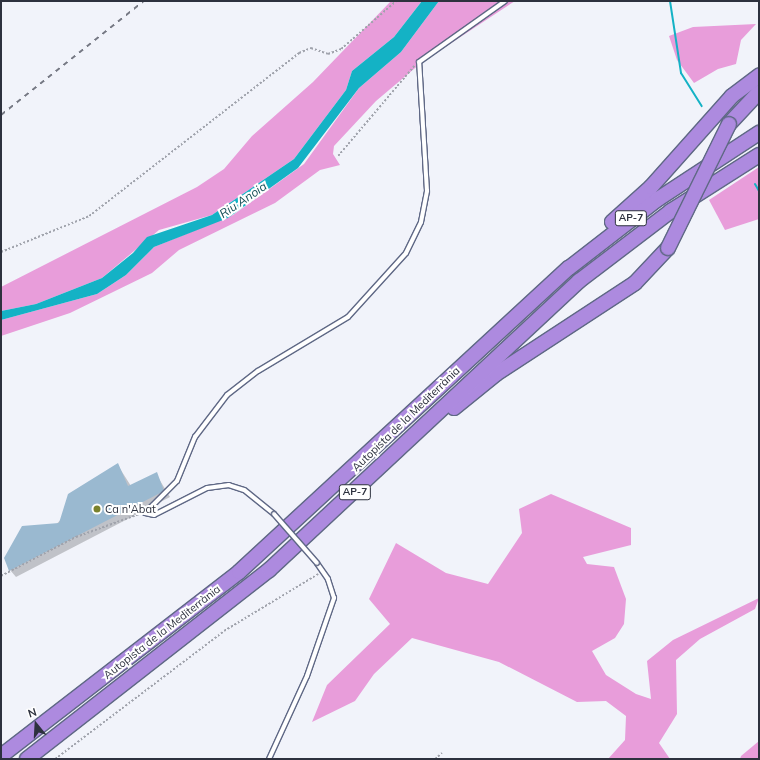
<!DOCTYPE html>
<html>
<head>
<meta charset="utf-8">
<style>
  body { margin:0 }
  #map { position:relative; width:760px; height:760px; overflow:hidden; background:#f1f3fa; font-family:Mulish,sans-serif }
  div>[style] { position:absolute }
  .forest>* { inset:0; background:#e89dda }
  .water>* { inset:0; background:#14b2c5 }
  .shadow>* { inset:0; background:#0003 }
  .stream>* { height:2px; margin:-1px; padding:0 1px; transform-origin:1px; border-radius:1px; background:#14b2c5 }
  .building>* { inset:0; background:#9ab9d0 }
  .path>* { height:1.5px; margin-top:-0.75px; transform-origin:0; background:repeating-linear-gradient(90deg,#a0a3ac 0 2px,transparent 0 4px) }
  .roads { filter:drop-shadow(1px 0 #5f6885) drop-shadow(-1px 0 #5f6885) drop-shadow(0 1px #5f6885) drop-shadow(0 -1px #5f6885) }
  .lane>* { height:4px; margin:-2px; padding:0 2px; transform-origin:2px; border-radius:2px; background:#fff }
  .highway>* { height:14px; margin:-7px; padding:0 7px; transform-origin:7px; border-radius:7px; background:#ad8adf }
  .rail>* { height:2px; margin-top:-1px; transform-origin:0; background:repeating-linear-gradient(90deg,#757883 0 5px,transparent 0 10px) }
  .bridges { filter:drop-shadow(1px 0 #5f6885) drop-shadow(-1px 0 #5f6885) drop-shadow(0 1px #5f6885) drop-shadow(0 -1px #5f6885) }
  .lane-bridge>* { height:4px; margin:-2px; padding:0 2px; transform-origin:2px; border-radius:2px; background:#fff }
  .highway-bridge>* { height:14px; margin:-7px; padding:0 7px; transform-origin:7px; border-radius:7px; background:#ad8adf }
  .dots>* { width:11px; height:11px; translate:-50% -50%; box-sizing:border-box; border:2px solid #fff; border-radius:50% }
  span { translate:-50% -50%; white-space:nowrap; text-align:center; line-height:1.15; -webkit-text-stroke:4px #fff; paint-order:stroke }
  .shield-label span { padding:1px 3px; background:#fff; border:1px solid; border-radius:3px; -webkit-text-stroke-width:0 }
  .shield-label { font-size:10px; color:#2d313e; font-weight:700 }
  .street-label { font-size:11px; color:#2d313e }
  .poi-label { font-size:11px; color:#2d313e }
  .left { translate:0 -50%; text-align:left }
  .water-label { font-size:12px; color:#124d55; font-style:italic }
  .frame { position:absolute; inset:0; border:2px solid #2d313e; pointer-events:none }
  .north { position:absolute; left:16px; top:704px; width:40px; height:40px; -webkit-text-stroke:3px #fff; paint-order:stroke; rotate:342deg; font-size:11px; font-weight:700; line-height:16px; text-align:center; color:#2d313e }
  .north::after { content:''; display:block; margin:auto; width:14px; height:18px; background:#2d313e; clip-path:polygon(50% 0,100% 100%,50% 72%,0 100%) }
</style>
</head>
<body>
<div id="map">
  <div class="forest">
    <i style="clip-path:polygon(391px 1px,422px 1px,394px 37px,352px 71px,346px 90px,294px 159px,212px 215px,159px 230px,102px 278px,36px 304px,1px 311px,1px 287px,197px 187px,224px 169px,252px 136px,313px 82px)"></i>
    <i style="clip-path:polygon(439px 1px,515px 1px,421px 63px,376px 101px,334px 146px,333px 154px,340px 165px,320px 170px,275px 203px,179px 250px,152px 273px,70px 313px,1px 336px,1px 320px,97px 294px,126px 275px,154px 247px,233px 215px,304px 164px,359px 88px,401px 52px)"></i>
    <i style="clip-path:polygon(756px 24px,741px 40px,736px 64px,718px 69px,694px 83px,677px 60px,669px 36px,693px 27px)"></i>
    <i style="clip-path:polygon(759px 167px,759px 219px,725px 230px,709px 200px)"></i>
    <i style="clip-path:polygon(551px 494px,631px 528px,631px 545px,583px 557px,587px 564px,614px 567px,626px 599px,624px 624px,615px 638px,592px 651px,606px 675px,636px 694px,651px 699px,647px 661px,673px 640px,759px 598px,755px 609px,700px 639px,676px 660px,677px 714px,659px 743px,670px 759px,608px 759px,625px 740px,626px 716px,606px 701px,577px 702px,499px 662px,412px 638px,374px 674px,355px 701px,312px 722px,327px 685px,390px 624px,369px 599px,396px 543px,446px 573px,488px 584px,522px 533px,519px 509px)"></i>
    <i style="clip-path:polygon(759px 741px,759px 759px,740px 759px,741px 756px)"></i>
  </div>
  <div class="water">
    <i style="clip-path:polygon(422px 1px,439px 1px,401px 52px,359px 88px,298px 168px,228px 218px,154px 247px,126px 275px,97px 294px,1px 320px,1px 311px,36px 304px,102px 278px,133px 253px,147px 237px,212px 215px,294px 159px,346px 90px,352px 71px,394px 37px)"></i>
  </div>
  <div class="shadow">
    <i style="clip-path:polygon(117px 464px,131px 486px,156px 474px,170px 497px,16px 577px,10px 570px)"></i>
  </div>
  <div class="stream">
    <i style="left:670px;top:1px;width:73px;rotate:81.3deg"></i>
    <i style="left:681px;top:73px;width:39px;rotate:58deg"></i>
    <i style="left:755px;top:184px;width:8px;rotate:60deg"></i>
  </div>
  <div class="building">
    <i style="clip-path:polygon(118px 463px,128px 486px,157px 472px,164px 491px,9px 571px,4px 558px,22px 526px,59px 523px,68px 494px)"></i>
  </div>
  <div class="path">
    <i style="left:338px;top:156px;width:118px;rotate:-49.8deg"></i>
    <i style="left:1px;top:252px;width:95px;rotate:-22.2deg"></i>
    <i style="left:89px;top:216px;width:266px;rotate:-37.8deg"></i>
    <i style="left:299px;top:53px;width:13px;rotate:-23deg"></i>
    <i style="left:311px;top:48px;width:18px;rotate:19deg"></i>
    <i style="left:328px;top:54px;width:14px;rotate:-21deg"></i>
    <i style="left:341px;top:49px;width:73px;rotate:-41.1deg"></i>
    <i style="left:1px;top:576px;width:85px;rotate:-27.5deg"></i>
    <i style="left:76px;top:537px;width:67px;rotate:-20.1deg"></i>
    <i style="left:55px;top:759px;width:212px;rotate:-37.1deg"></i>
    <i style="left:224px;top:631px;width:110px;rotate:-31.2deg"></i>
    <i style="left:435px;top:759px;width:9px;rotate:-41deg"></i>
  </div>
  <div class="roads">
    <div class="lane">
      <i style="left:274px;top:514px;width:38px;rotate:-141deg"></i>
      <i style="left:244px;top:490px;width:16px;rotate:-162deg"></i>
      <i style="left:229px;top:485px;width:22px;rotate:172deg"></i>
      <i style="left:207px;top:488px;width:59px;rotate:153deg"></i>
      <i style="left:154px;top:515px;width:9px;rotate:-167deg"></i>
      <i style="left:145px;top:513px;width:45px;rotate:-45deg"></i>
      <i style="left:177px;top:481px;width:48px;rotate:-67.8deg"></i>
      <i style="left:195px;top:437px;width:53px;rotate:-52.7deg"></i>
      <i style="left:227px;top:395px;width:39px;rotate:-38deg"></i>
      <i style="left:258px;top:371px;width:105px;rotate:-31deg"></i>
      <i style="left:348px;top:317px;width:86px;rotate:-47.8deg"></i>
      <i style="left:406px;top:253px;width:34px;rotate:-64deg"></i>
      <i style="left:421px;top:222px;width:32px;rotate:-79deg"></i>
      <i style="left:427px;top:191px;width:129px;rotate:-93.5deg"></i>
      <i style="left:419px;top:62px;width:105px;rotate:-35.3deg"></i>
      <i style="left:269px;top:759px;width:91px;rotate:-65.4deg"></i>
      <i style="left:307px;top:676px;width:83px;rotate:-70.9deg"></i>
      <i style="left:334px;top:598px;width:20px;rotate:-108deg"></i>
      <i style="left:328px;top:579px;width:19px;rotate:-125deg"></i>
    </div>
    <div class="highway">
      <i style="left:729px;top:124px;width:44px;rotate:-46.8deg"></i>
      <i style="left:612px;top:222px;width:52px;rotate:-41.9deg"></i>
      <i style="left:651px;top:187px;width:122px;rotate:-48.3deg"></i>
      <i style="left:732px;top:96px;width:34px;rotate:-37deg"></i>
      <i style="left:454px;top:408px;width:54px;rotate:-39deg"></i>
      <i style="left:496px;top:374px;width:166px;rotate:-33.2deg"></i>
      <i style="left:635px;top:283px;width:48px;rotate:-46.7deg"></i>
      <i style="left:1px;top:756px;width:301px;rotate:-37.7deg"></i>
      <i style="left:239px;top:572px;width:449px;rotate:-42.7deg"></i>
      <i style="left:569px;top:268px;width:113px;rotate:-37.8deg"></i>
      <i style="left:658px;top:199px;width:121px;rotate:-33.2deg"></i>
      <i style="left:27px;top:759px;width:307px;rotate:-38deg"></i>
      <i style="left:269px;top:570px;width:424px;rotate:-43deg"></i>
      <i style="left:579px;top:281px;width:116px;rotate:-37.3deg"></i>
      <i style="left:671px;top:211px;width:104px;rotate:-32.5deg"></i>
    </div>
  </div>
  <div class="rail">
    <i style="left:1px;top:115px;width:183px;rotate:-38.6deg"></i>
  </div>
  <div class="bridges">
    <div class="lane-bridge">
      <i style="left:274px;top:514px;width:65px;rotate:48.7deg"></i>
    </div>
    <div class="highway-bridge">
      <i style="left:668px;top:248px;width:138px;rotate:-63.8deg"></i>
    </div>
  </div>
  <div class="dots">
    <i style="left:97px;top:509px;background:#7a822d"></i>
  </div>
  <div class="shield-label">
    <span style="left:631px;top:218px">AP-7</span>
    <span style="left:355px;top:492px">AP-7</span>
  </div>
  <div class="street-label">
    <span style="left:406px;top:419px;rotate:-44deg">Autopista de la Mediterrània</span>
    <span style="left:162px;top:632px;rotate:-38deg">Autopista de la Mediterrània</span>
  </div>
  <div class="poi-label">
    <span class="left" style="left:105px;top:509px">Ca n'Abat</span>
  </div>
  <div class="water-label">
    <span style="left:243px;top:200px;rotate:-34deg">Riu Anoia</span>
  </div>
  <div class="frame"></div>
  <div class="north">N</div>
</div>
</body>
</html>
